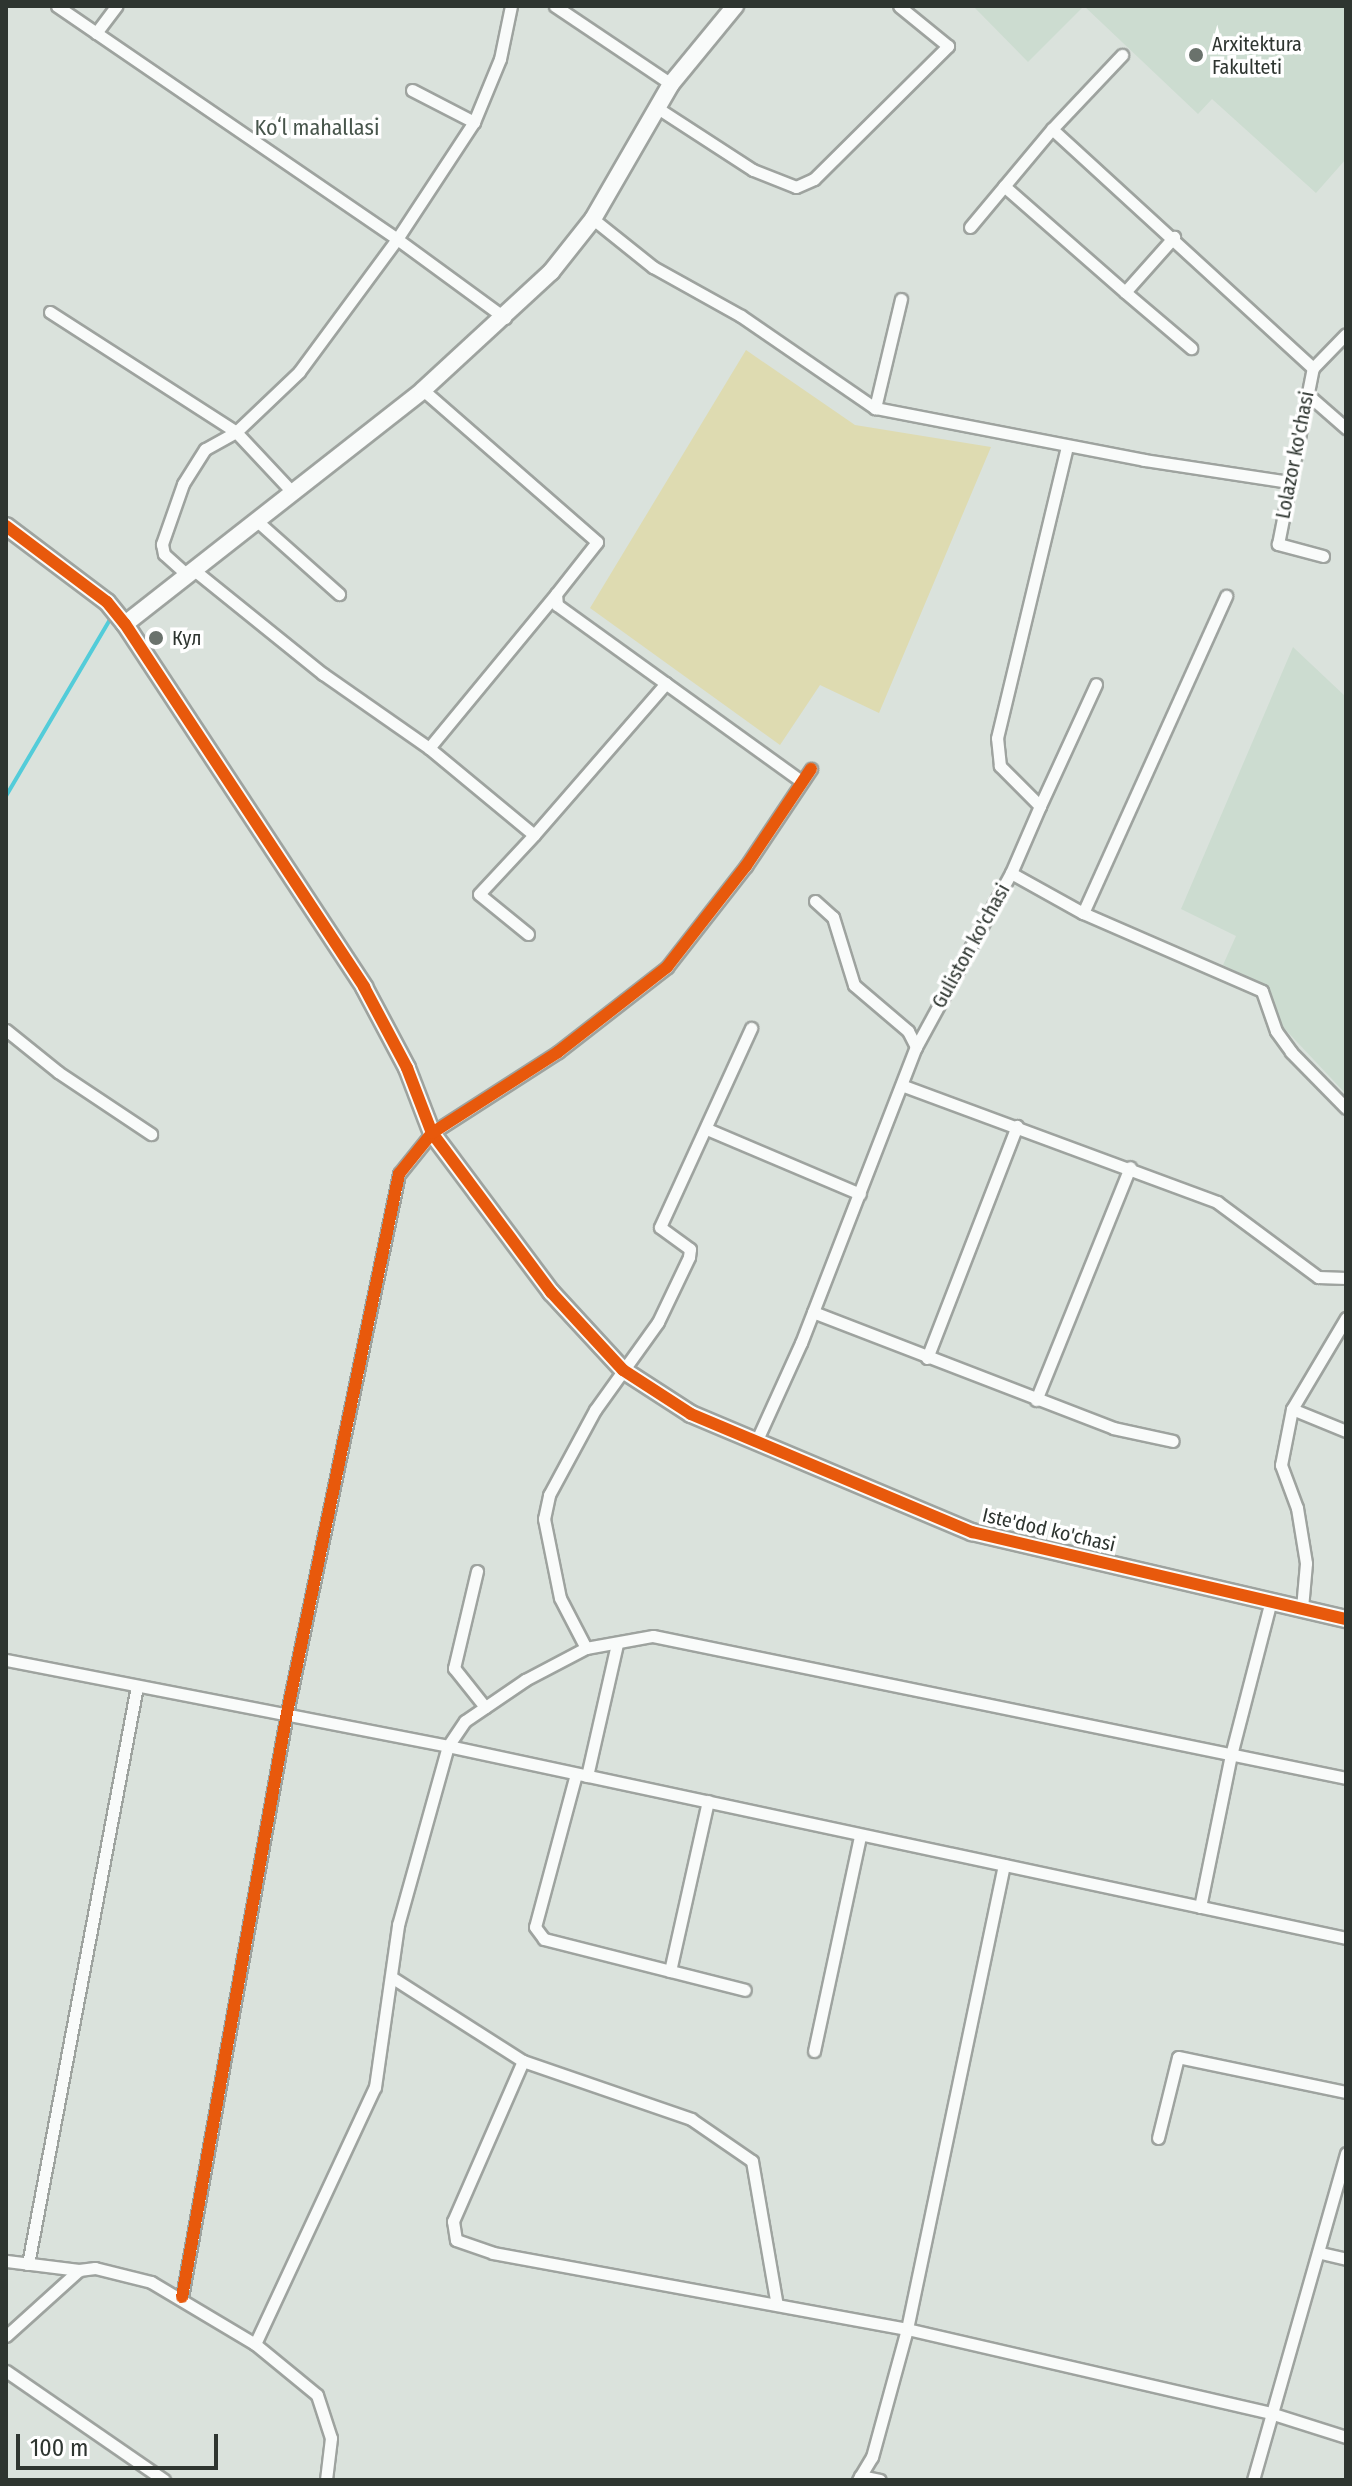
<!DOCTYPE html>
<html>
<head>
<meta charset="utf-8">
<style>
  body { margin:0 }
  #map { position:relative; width:1352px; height:2486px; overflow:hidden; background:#dae2dc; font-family:"Fira Sans Condensed",sans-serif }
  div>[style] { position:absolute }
  .built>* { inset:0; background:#ccdcd0 }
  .green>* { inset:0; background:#dedbb1 }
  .stream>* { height:4px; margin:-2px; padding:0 2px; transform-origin:2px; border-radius:2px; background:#53ccd9 }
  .roads { filter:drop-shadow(2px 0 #9ea39f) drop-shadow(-2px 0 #9ea39f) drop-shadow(0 2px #9ea39f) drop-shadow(0 -2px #9ea39f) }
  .street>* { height:11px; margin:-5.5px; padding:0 5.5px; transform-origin:5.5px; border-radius:5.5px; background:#f9fbfa }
  .secondary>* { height:16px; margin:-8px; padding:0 8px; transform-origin:8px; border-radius:8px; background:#f9fbfa }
  .cycleway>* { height:12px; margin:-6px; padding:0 6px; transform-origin:6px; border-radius:6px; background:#e8590c }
  .dots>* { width:22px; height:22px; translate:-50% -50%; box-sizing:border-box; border:4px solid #fff; border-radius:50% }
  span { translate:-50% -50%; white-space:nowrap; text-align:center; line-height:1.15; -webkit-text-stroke:7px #fff; paint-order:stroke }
  .poi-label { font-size:20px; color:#2e3530 }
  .left { translate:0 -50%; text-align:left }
  .street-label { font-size:20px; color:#2e3530 }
  .neighbourhood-label { font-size:22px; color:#47554b }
  .frame { position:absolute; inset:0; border:8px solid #2e3530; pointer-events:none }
  .scale { position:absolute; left:16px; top:2434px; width:202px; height:36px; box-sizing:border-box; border:4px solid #2e3530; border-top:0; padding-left:10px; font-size:24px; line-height:28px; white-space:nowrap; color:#2e3530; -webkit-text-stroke:6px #fff; paint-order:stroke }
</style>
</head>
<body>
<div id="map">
  <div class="built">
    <i style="clip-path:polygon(973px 6px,1346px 6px,1346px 159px,1316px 193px,1212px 99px,1198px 114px,1084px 6px,1028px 62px)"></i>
    <i style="clip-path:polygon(1293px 647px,1346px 697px,1346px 1094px,1282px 1026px,1269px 987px,1223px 965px,1236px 936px,1181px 909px)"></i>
  </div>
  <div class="green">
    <i style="clip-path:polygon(746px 350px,855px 425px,991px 447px,879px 713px,820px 685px,780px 745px,590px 608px)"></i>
  </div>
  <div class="stream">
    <i style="left:6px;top:796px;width:209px;rotate:-59.5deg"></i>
  </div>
  <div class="roads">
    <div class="street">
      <i style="left:57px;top:6px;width:412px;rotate:34.4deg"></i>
      <i style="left:397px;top:239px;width:165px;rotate:126.4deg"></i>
      <i style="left:299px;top:372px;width:87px;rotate:136.4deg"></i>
      <i style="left:236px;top:432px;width:83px;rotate:46.9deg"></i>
      <i style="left:555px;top:6px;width:140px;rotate:33.9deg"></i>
      <i style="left:96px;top:33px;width:34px;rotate:-53deg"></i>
      <i style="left:412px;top:90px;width:70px;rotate:27.3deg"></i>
      <i style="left:659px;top:109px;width:112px;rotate:33deg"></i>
      <i style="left:753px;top:170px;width:46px;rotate:21.6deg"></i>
      <i style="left:796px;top:187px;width:20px;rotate:-24deg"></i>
      <i style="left:814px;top:179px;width:189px;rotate:-44.8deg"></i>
      <i style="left:948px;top:46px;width:63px;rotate:-140.8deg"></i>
      <i style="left:1052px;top:129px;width:102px;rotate:-46.6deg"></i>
      <i style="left:1004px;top:186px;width:161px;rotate:41.2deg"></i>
      <i style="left:1125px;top:292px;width:74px;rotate:-48.3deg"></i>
      <i style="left:593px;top:219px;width:77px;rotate:38.7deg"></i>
      <i style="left:653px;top:267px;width:101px;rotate:29.1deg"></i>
      <i style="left:741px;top:316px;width:163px;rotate:34.5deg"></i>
      <i style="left:875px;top:408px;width:274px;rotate:10.9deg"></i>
      <i style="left:1144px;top:460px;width:148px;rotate:8.6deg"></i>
      <i style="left:970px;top:227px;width:128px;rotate:-50.1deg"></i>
      <i style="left:1052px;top:129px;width:354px;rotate:42.5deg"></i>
      <i style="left:1125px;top:292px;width:87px;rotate:40.3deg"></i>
      <i style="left:50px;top:312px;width:221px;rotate:32.8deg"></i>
      <i style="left:236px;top:432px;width:35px;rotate:151deg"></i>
      <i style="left:205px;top:449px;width:41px;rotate:122.2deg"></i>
      <i style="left:183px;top:484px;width:64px;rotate:109.3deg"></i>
      <i style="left:162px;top:544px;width:10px;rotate:79deg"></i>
      <i style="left:164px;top:554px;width:31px;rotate:42deg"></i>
      <i style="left:505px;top:318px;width:134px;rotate:-143.8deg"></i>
      <i style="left:397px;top:239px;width:140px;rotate:-56.7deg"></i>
      <i style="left:474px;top:122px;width:68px;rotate:-67.6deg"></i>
      <i style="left:500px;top:59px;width:54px;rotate:-78.3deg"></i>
      <i style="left:423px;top:390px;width:231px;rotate:41.1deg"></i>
      <i style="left:597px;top:542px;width:66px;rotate:128.3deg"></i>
      <i style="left:556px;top:594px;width:11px;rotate:85deg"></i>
      <i style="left:557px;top:605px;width:301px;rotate:35.8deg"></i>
      <i style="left:1307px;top:394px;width:52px;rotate:41.1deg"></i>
      <i style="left:875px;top:408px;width:112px;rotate:-76.6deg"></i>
      <i style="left:257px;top:521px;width:110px;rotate:41.7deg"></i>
      <i style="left:1323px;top:556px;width:47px;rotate:-165.1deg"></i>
      <i style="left:1278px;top:544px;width:179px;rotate:-78.8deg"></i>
      <i style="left:1313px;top:368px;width:47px;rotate:-45.9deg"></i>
      <i style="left:194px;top:570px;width:166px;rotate:38.9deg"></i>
      <i style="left:323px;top:674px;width:129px;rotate:34.9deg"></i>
      <i style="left:429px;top:748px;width:136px;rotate:39.6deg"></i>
      <i style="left:534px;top:835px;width:201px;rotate:-49deg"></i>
      <i style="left:429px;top:748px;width:200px;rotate:-50.5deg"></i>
      <i style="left:1040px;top:806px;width:134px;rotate:-65.3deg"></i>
      <i style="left:1011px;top:873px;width:82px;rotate:29.1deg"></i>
      <i style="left:1083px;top:913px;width:195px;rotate:23.5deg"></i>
      <i style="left:1262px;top:991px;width:42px;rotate:70.7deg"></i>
      <i style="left:1276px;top:1031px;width:26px;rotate:54deg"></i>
      <i style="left:1291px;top:1052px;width:78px;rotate:45.5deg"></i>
      <i style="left:815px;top:901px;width:24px;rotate:42deg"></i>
      <i style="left:833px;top:917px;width:71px;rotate:72.8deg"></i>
      <i style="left:854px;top:985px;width:71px;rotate:40.4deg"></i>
      <i style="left:908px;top:1031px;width:18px;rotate:63deg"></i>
      <i style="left:1083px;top:913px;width:348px;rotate:-65.7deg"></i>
      <i style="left:528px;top:934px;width:63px;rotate:-140.8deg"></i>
      <i style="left:479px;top:894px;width:81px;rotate:-47deg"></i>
      <i style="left:6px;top:1030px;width:67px;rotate:38.9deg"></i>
      <i style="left:58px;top:1072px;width:112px;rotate:33.7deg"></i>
      <i style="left:904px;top:1086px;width:334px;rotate:20.3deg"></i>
      <i style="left:1217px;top:1202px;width:126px;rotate:36.6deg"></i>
      <i style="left:1318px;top:1277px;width:28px;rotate:2deg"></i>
      <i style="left:707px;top:1129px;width:166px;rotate:23deg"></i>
      <i style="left:813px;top:1312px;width:322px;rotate:21.1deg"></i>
      <i style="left:1113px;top:1428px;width:61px;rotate:12.2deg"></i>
      <i style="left:927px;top:1358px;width:249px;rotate:-68.8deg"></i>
      <i style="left:1036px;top:1400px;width:251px;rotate:-68deg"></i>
      <i style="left:1292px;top:1409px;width:58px;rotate:22.2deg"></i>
      <i style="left:756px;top:1442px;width:109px;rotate:-65.6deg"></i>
      <i style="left:801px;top:1343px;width:318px;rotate:-68.8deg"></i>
      <i style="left:916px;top:1047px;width:198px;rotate:-61.4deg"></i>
      <i style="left:1011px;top:873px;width:73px;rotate:-66.6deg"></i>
      <i style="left:1040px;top:806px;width:57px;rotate:-135deg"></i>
      <i style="left:1000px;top:766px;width:28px;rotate:-96deg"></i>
      <i style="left:997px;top:738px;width:300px;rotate:-76.5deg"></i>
      <i style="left:477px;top:1571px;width:100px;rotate:103.3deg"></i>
      <i style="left:454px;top:1668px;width:50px;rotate:51.5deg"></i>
      <i style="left:1302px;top:1608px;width:45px;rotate:-84.9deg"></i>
      <i style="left:1306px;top:1563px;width:56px;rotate:-99.3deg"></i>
      <i style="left:1297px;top:1508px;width:46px;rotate:-110.4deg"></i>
      <i style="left:1281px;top:1465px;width:57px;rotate:-78.9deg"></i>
      <i style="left:1292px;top:1409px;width:106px;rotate:-59.3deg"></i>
      <i style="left:586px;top:1648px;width:56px;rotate:-117.5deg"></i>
      <i style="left:560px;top:1598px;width:81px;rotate:-101.4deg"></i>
      <i style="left:544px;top:1519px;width:25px;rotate:-78deg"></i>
      <i style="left:549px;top:1495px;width:97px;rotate:-61.6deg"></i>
      <i style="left:595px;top:1410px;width:108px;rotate:-54.4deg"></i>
      <i style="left:658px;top:1322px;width:72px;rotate:-64.5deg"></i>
      <i style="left:689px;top:1257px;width:8px;rotate:-83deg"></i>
      <i style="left:690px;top:1249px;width:37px;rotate:-144deg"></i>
      <i style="left:660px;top:1227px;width:219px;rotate:-65.4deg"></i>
      <i style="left:6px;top:1660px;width:450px;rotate:11deg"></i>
      <i style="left:448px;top:1746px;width:918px;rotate:12.07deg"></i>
      <i style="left:576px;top:1774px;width:158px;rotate:105deg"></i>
      <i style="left:535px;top:1927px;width:15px;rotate:53deg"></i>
      <i style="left:544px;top:1939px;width:207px;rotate:14.2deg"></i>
      <i style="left:587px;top:1776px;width:135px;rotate:-77.2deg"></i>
      <i style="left:1200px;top:1907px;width:155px;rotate:-78.5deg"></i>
      <i style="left:1231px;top:1755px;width:160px;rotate:-75.5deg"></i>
      <i style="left:670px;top:1971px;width:174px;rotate:-77.4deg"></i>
      <i style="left:393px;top:1978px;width:154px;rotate:32.6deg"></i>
      <i style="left:523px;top:2061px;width:178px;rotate:19deg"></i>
      <i style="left:691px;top:2119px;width:74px;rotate:34.5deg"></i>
      <i style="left:752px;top:2161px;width:146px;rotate:80.2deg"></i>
      <i style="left:814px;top:2051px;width:220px;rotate:-77.9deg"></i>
      <i style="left:523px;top:2061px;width:175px;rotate:113.6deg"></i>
      <i style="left:453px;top:2221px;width:19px;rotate:81deg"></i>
      <i style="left:456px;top:2240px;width:39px;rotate:19deg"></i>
      <i style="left:493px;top:2253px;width:421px;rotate:10.4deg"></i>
      <i style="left:907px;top:2329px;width:373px;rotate:13deg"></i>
      <i style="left:1270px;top:2413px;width:80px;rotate:17.5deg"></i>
      <i style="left:1158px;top:2138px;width:83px;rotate:-76.1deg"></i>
      <i style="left:1178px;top:2057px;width:172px;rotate:11.8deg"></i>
      <i style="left:1321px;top:2253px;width:26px;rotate:13deg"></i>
      <i style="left:6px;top:2261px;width:74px;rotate:7deg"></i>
      <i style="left:28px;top:2264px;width:588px;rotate:-79.32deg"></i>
      <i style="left:182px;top:2297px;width:593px;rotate:-79.81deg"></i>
      <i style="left:287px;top:1713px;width:551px;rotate:-78.26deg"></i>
      <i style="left:399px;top:1174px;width:53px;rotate:-51.2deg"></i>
      <i style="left:432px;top:1133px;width:150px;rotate:-32.7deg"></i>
      <i style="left:558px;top:1052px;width:138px;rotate:-37.9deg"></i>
      <i style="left:667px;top:967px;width:128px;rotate:-52deg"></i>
      <i style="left:746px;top:866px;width:117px;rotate:-56.2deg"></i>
      <i style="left:6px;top:2336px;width:98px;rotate:-42.1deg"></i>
      <i style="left:79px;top:2270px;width:16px;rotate:-7deg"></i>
      <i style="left:95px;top:2268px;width:58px;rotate:14deg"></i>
      <i style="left:151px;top:2282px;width:121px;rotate:30.8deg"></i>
      <i style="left:255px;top:2344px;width:80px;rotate:39.4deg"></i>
      <i style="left:317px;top:2395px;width:45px;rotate:72deg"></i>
      <i style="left:331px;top:2438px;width:42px;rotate:96.8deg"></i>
      <i style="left:255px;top:2344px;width:284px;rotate:-65deg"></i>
      <i style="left:375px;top:2087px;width:164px;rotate:-81.9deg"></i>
      <i style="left:398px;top:1925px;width:186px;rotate:-74.4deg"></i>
      <i style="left:448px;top:1746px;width:30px;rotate:-56deg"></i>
      <i style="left:465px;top:1721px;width:73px;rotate:-34.3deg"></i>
      <i style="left:525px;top:1680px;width:69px;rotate:-27.7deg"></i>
      <i style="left:586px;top:1648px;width:68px;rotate:-10.2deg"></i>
      <i style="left:653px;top:1636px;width:707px;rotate:11.58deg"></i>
      <i style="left:6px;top:2371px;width:192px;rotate:34.6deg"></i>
      <i style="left:860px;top:2476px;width:20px;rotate:11deg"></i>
      <i style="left:858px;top:2480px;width:27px;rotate:-59deg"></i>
      <i style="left:872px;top:2457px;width:133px;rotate:-74.7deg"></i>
      <i style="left:907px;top:2329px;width:474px;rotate:-78.2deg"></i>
      <i style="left:1253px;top:2480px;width:340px;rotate:-74.1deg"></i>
    </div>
    <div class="secondary">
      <i style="left:6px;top:526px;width:126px;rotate:37deg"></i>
      <i style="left:107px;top:602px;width:28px;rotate:51deg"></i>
      <i style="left:125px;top:624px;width:435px;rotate:56.6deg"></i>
      <i style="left:364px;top:987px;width:92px;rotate:62deg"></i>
      <i style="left:407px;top:1068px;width:70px;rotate:69deg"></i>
      <i style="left:432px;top:1133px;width:199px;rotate:53.2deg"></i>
      <i style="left:551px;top:1292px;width:106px;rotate:47.3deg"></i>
      <i style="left:623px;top:1370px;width:81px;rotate:32.9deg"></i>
      <i style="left:691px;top:1414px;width:305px;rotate:22.8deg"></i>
      <i style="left:972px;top:1532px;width:384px;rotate:13.1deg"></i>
      <i style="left:125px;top:624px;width:379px;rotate:-38.1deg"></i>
      <i style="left:423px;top:390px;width:174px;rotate:-42.7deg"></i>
      <i style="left:551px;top:272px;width:68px;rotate:-51.6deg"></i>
      <i style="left:593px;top:219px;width:156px;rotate:-60deg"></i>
      <i style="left:671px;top:84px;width:101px;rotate:-50.6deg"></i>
    </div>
  </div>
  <div class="cycleway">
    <i style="left:6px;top:526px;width:126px;rotate:37deg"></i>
    <i style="left:107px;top:602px;width:28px;rotate:51deg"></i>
    <i style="left:125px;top:624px;width:435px;rotate:56.6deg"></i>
    <i style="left:364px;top:987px;width:92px;rotate:62deg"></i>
    <i style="left:407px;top:1068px;width:70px;rotate:69deg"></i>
    <i style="left:432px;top:1133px;width:199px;rotate:53.2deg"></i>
    <i style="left:551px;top:1292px;width:106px;rotate:47.3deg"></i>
    <i style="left:623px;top:1370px;width:81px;rotate:32.9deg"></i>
    <i style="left:691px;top:1414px;width:305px;rotate:22.8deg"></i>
    <i style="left:972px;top:1532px;width:384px;rotate:13.1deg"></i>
    <i style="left:182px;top:2297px;width:593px;rotate:-79.81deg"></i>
    <i style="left:287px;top:1713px;width:551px;rotate:-78.26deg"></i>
    <i style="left:399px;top:1174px;width:53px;rotate:-51.2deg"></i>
    <i style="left:432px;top:1133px;width:150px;rotate:-32.7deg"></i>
    <i style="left:558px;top:1052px;width:138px;rotate:-37.9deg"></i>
    <i style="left:667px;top:967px;width:128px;rotate:-52deg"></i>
    <i style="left:746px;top:866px;width:117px;rotate:-56.2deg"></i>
  </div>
  <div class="dots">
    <i style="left:1196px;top:55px;background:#6a726c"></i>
    <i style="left:156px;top:638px;background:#6a726c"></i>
  </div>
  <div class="poi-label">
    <span class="left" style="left:1212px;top:56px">Arxitektura<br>Fakulteti</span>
    <span class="left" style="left:172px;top:638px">Кул</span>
  </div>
  <div class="street-label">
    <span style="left:1295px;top:455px;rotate:-79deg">Lolazor ko'chasi</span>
    <span style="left:971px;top:946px;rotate:-61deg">Guliston ko'chasi</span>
    <span style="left:1049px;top:1530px;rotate:13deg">Iste'dod ko'chasi</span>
  </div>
  <div class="neighbourhood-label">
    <span style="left:317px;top:128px">Koʻl mahallasi</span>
  </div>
  <div class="frame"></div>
  <div class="scale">100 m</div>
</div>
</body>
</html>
